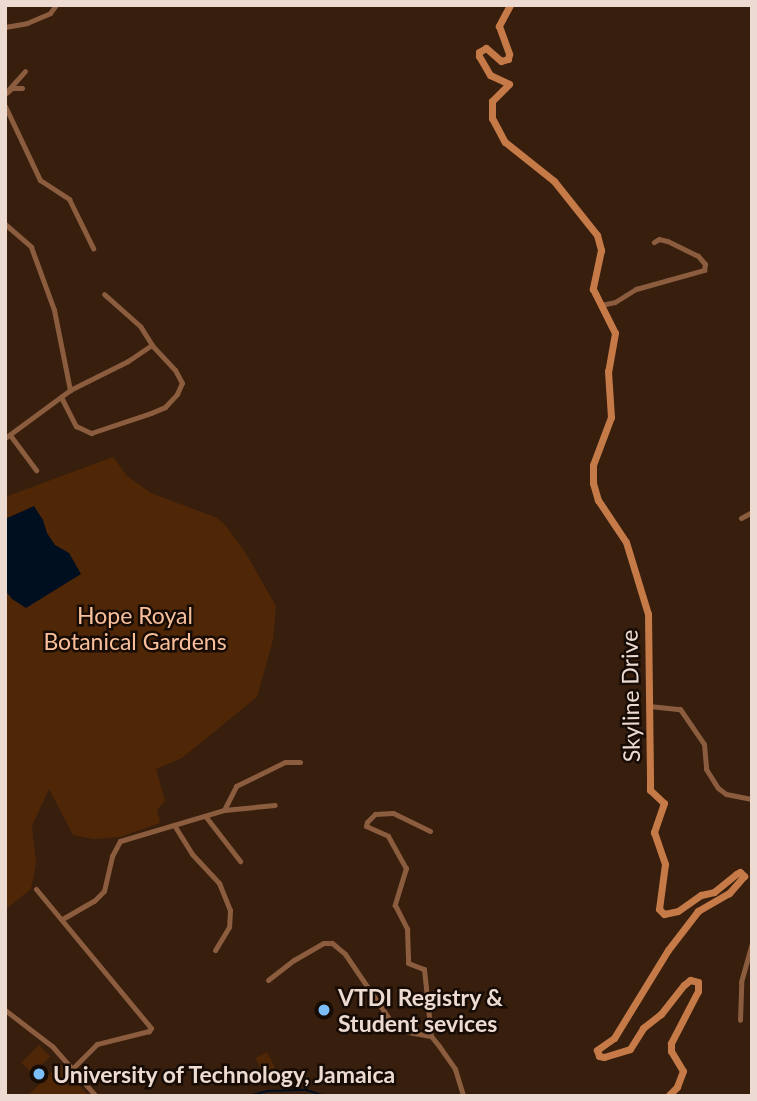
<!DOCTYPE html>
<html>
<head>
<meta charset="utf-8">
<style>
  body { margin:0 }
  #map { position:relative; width:757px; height:1101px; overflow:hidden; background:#371e0d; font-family:Lato,sans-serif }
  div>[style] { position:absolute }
  .green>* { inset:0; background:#4f2707; transform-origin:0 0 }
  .water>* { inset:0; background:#000f1f }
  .stream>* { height:2px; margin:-1px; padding:0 1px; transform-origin:1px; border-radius:1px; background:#000f1f }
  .street>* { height:5px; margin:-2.5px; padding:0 2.5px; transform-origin:2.5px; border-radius:2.5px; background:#8b5c3e }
  .secondary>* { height:7px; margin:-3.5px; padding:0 3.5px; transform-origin:3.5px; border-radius:3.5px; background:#c57a47 }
  .dots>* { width:19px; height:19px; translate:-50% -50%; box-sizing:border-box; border:4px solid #170c05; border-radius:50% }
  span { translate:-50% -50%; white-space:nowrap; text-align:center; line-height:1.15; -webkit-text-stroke:5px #170c05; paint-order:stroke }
  .park-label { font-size:23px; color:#f9bf9a }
  .street-label { font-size:23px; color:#eddbd1 }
  .poi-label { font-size:23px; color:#eddbd1; font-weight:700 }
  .left { translate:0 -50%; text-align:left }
  .frame { position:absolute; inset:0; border:7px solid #eddbd1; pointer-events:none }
</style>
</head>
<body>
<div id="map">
  <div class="green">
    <i style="clip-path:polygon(113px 457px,127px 476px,151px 493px,217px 518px,225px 525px,245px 552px,276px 606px,273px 640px,257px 697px,182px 758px,156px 769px,165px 801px,157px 810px,160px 823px,120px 837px,94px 839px,73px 835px,49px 789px,32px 826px,36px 863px,31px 889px,5px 910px,5px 497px)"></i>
    <i style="left:39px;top:1045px;width:16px;height:25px;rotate:45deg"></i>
    <i style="left:267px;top:1052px;width:25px;height:13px;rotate:63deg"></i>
    <i style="clip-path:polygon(60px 1064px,89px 1096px,27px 1096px)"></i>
  </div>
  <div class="water">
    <i style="clip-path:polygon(34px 506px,43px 520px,47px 533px,55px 545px,69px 553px,81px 574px,26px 608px,12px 599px,5px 590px,5px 519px)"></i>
  </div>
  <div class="stream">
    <i style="left:249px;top:1096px;width:20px;rotate:-15deg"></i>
    <i style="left:268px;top:1091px;width:38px;rotate:-2deg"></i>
    <i style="left:306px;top:1090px;width:21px;rotate:17deg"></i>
  </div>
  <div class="street">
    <i style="left:5px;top:27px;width:22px;rotate:-10deg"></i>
    <i style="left:27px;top:23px;width:25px;rotate:-23deg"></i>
    <i style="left:50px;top:13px;width:10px;rotate:-53deg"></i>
    <i style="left:9px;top:89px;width:24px;rotate:-48deg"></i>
    <i style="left:5px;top:94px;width:9px;rotate:-41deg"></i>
    <i style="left:12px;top:88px;width:10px"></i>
    <i style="left:5px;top:106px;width:82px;rotate:64.7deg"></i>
    <i style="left:40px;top:180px;width:35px;rotate:33deg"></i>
    <i style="left:69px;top:199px;width:55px;rotate:63.9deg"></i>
    <i style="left:5px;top:224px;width:35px;rotate:41deg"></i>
    <i style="left:31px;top:247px;width:67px;rotate:69.9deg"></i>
    <i style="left:54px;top:310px;width:82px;rotate:78.7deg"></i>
    <i style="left:601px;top:305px;width:14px;rotate:-12deg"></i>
    <i style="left:615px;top:302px;width:25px;rotate:-32deg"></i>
    <i style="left:636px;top:289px;width:71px;rotate:-15.6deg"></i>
    <i style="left:704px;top:270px;width:6px;rotate:-81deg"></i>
    <i style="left:705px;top:264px;width:11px;rotate:-131deg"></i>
    <i style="left:698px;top:256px;width:34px;rotate:-154deg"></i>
    <i style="left:667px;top:241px;width:8px;rotate:-166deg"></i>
    <i style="left:659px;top:239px;width:6px;rotate:149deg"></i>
    <i style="left:61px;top:397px;width:33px;rotate:63deg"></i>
    <i style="left:76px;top:426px;width:17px;rotate:25deg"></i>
    <i style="left:91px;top:433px;width:63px;rotate:-18.4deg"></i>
    <i style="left:151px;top:413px;width:15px;rotate:-23deg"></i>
    <i style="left:165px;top:407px;width:18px;rotate:-47deg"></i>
    <i style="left:177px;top:394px;width:12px;rotate:-66deg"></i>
    <i style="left:182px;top:383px;width:15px;rotate:-118deg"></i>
    <i style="left:175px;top:370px;width:34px;rotate:-133deg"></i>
    <i style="left:152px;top:345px;width:22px;rotate:-122deg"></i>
    <i style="left:140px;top:326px;width:48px;rotate:-138.4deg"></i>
    <i style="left:10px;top:435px;width:44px;rotate:53.4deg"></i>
    <i style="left:5px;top:438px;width:81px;rotate:-36.4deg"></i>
    <i style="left:70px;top:390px;width:65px;rotate:-26.6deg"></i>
    <i style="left:128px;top:361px;width:29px;rotate:-34deg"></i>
    <i style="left:741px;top:518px;width:13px;rotate:-29deg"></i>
    <i style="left:649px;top:706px;width:31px;rotate:6deg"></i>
    <i style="left:680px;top:709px;width:42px;rotate:55.6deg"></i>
    <i style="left:704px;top:744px;width:25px;rotate:85deg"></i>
    <i style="left:706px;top:769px;width:22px;rotate:58deg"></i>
    <i style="left:718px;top:788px;width:10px;rotate:37deg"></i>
    <i style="left:726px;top:794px;width:26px;rotate:11deg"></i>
    <i style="left:224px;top:810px;width:27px;rotate:-63deg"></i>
    <i style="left:236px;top:786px;width:55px;rotate:-26.1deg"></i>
    <i style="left:285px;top:762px;width:15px"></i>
    <i style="left:206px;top:817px;width:56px;rotate:52.3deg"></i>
    <i style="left:174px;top:825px;width:34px;rotate:58deg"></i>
    <i style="left:192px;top:854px;width:40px;rotate:47deg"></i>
    <i style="left:219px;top:883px;width:29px;rotate:68deg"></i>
    <i style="left:230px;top:910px;width:17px;rotate:93deg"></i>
    <i style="left:229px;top:927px;width:27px;rotate:121deg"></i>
    <i style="left:430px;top:831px;width:41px;rotate:-154.1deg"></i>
    <i style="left:393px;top:813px;width:18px;rotate:177deg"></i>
    <i style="left:375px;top:814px;width:11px;rotate:135deg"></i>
    <i style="left:367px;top:822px;width:4px;rotate:104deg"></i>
    <i style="left:366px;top:826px;width:24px;rotate:24deg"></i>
    <i style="left:388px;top:836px;width:37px;rotate:61deg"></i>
    <i style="left:406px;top:868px;width:39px;rotate:107deg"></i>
    <i style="left:395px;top:905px;width:27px;rotate:63deg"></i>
    <i style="left:407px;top:929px;width:34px;rotate:88deg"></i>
    <i style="left:408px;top:963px;width:17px;rotate:21deg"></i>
    <i style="left:424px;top:969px;width:67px;rotate:84deg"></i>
    <i style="left:36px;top:889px;width:180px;rotate:50.4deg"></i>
    <i style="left:151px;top:1028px;width:4px;rotate:124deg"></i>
    <i style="left:149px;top:1031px;width:54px;rotate:166deg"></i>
    <i style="left:97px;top:1044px;width:34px;rotate:135deg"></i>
    <i style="left:64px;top:918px;width:34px;rotate:-30deg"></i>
    <i style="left:94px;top:901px;width:14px;rotate:-45deg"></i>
    <i style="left:104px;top:891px;width:36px;rotate:-77deg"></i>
    <i style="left:112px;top:856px;width:17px;rotate:-62deg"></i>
    <i style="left:120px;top:841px;width:109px;rotate:-16.6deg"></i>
    <i style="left:224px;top:810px;width:51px;rotate:-5.6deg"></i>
    <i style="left:752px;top:924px;width:2px;rotate:90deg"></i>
    <i style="left:268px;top:980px;width:33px;rotate:-38deg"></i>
    <i style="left:294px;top:960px;width:34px;rotate:-30deg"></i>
    <i style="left:324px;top:943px;width:8px"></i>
    <i style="left:332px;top:943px;width:17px;rotate:40deg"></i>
    <i style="left:345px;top:954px;width:83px;rotate:55.7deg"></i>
    <i style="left:392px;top:1023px;width:18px;rotate:29deg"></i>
    <i style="left:408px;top:1032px;width:23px;rotate:10deg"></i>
    <i style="left:431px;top:1036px;width:13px;rotate:51deg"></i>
    <i style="left:439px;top:1046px;width:28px;rotate:55deg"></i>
    <i style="left:455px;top:1069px;width:28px;rotate:73deg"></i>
    <i style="left:5px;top:1010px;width:59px;rotate:37.5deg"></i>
    <i style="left:52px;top:1046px;width:67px;rotate:48.7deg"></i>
    <i style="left:740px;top:1020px;width:38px;rotate:-88deg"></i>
    <i style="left:741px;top:982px;width:41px;rotate:-74.2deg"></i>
  </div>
  <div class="secondary">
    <i style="left:510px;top:5px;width:24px;rotate:118deg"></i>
    <i style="left:499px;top:26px;width:30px;rotate:70deg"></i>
    <i style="left:509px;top:54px;width:5px;rotate:101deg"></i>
    <i style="left:508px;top:59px;width:7px;rotate:164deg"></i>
    <i style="left:501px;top:61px;width:20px;rotate:-139deg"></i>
    <i style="left:486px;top:48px;width:8px;rotate:150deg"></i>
    <i style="left:479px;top:52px;width:4px;rotate:90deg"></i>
    <i style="left:479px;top:56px;width:22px;rotate:60deg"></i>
    <i style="left:490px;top:75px;width:21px;rotate:25deg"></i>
    <i style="left:509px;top:84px;width:24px;rotate:135deg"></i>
    <i style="left:492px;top:101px;width:17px;rotate:90deg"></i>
    <i style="left:492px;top:118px;width:27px;rotate:62deg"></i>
    <i style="left:505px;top:142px;width:63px;rotate:38.5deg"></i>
    <i style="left:554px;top:181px;width:69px;rotate:51.5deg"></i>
    <i style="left:597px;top:235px;width:16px;rotate:75deg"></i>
    <i style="left:601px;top:250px;width:40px;rotate:102deg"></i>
    <i style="left:593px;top:289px;width:49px;rotate:63.4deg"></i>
    <i style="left:615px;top:333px;width:39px;rotate:100deg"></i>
    <i style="left:608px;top:371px;width:46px;rotate:86.3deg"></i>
    <i style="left:611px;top:417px;width:51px;rotate:110.6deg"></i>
    <i style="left:593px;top:465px;width:18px;rotate:90deg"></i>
    <i style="left:593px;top:483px;width:18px;rotate:74deg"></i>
    <i style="left:598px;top:500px;width:50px;rotate:56.3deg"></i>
    <i style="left:626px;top:542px;width:75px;rotate:73deg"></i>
    <i style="left:648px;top:614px;width:170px;rotate:89.3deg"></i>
    <i style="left:650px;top:784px;width:6px;rotate:90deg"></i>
    <i style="left:650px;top:790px;width:19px;rotate:43deg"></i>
    <i style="left:664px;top:803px;width:31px;rotate:109deg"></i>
    <i style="left:654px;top:832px;width:34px;rotate:71deg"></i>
    <i style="left:665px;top:864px;width:45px;rotate:97.6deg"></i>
    <i style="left:659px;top:909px;width:7px;rotate:45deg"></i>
    <i style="left:664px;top:914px;width:14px;rotate:-12deg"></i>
    <i style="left:678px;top:911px;width:28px;rotate:-35deg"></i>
    <i style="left:701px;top:895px;width:13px;rotate:-13deg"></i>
    <i style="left:714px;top:892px;width:28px;rotate:-39deg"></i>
    <i style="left:736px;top:874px;width:4px;rotate:-27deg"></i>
    <i style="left:740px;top:872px;width:6px;rotate:45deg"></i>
    <i style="left:744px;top:876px;width:23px;rotate:131deg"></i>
    <i style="left:729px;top:893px;width:36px;rotate:150deg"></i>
    <i style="left:698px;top:911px;width:49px;rotate:127.6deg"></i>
    <i style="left:668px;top:950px;width:103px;rotate:121.5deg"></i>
    <i style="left:614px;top:1038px;width:21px;rotate:145deg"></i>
    <i style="left:597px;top:1050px;width:6px;rotate:72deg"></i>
    <i style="left:599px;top:1056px;width:5px;rotate:11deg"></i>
    <i style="left:604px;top:1057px;width:27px;rotate:-17deg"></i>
    <i style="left:630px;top:1049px;width:25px;rotate:-58deg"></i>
    <i style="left:643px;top:1028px;width:23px;rotate:-38deg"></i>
    <i style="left:661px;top:1014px;width:37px;rotate:-52deg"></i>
    <i style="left:684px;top:985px;width:8px;rotate:-40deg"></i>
    <i style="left:690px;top:980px;width:8px;rotate:14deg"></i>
    <i style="left:698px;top:982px;width:9px;rotate:90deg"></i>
    <i style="left:698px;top:991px;width:59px;rotate:117.4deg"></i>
    <i style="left:671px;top:1043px;width:8px;rotate:90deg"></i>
    <i style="left:671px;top:1051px;width:23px;rotate:59deg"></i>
    <i style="left:683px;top:1071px;width:17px;rotate:111deg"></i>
    <i style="left:677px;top:1087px;width:13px;rotate:135deg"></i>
  </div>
  <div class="dots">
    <i style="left:324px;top:1010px;background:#7bbef9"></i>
    <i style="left:39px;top:1074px;background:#7bbef9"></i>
  </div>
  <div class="park-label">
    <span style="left:135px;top:628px">Hope Royal<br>Botanical Gardens</span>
  </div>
  <div class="street-label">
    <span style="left:630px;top:696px;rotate:-91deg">Skyline Drive</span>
  </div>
  <div class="poi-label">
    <span class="left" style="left:338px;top:1010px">VTDI Registry &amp;<br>Student sevices</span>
    <span class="left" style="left:53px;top:1074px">University of Technology, Jamaica</span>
  </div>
  <div class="frame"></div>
</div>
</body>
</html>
